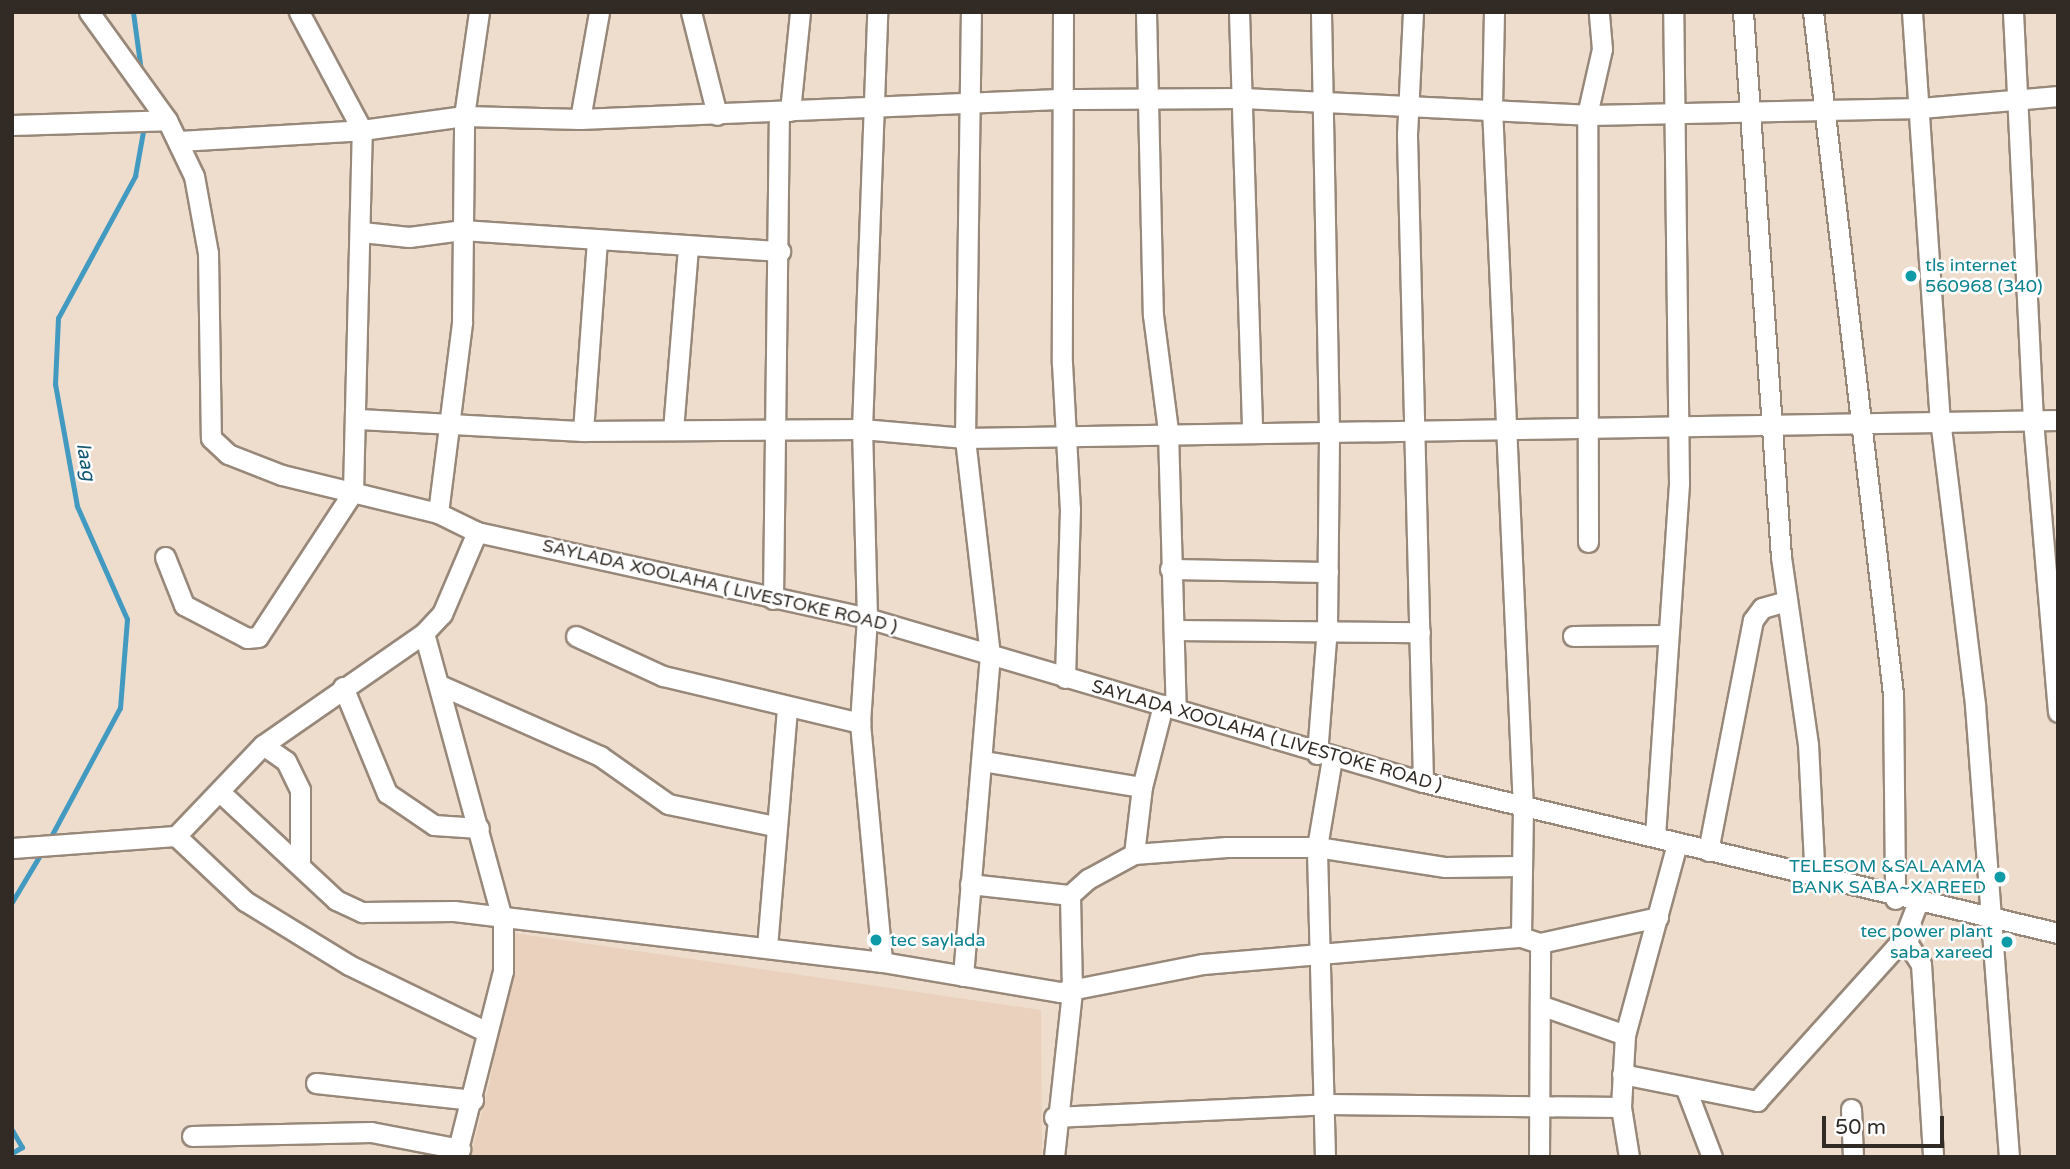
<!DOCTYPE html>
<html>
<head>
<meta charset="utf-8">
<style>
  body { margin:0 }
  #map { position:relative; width:2070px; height:1169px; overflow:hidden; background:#eeddcd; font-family:"Varela Round",sans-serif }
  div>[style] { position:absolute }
  .built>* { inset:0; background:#e9d1bd }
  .stream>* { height:5px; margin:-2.5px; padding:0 2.5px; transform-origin:2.5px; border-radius:2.5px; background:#439ac1 }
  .roads { filter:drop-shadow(2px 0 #98887a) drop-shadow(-2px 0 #98887a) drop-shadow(0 2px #98887a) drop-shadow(0 -2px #98887a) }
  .minor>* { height:19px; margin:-9.5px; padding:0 9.5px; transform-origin:9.5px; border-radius:9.5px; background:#fff }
  .dots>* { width:19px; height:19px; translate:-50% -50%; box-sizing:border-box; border:4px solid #fff; border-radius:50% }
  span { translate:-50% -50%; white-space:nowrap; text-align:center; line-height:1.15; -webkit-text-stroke:5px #fff; paint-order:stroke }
  .culture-label { font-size:18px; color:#0d838f }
  .left { translate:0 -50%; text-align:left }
  .right { translate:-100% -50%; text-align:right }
  .street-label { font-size:18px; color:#322b25 }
  .water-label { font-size:19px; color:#135874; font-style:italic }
  .frame { position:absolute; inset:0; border:14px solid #322b25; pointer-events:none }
  .scale { position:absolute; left:1822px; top:1116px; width:122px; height:32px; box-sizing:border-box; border:4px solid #322b25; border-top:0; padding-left:9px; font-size:21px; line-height:24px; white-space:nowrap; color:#322b25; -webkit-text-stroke:5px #fff; paint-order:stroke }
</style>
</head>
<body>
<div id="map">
  <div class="built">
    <i style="clip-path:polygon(514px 933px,1041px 1010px,1042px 1157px,470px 1157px,490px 1081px)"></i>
  </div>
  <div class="stream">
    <i style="left:133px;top:12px;width:60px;rotate:82.3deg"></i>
    <i style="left:48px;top:842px;width:152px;rotate:-61.8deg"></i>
    <i style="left:120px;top:708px;width:89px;rotate:-85.5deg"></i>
    <i style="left:127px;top:619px;width:124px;rotate:-113.9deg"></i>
    <i style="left:77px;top:506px;width:124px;rotate:-100.2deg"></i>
    <i style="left:55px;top:384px;width:66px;rotate:-87.4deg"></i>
    <i style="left:58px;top:318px;width:162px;rotate:-61.5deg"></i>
    <i style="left:135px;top:176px;width:51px;rotate:-79.8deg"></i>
    <i style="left:12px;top:902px;width:61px;rotate:-59.2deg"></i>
    <i style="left:12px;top:1130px;width:20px;rotate:60deg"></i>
    <i style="left:22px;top:1147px;width:12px;rotate:149deg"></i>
  </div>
  <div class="roads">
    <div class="minor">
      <i style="left:89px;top:12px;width:133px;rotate:54.2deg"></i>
      <i style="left:167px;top:120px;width:62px;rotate:64.3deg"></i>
      <i style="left:194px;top:176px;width:78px;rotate:79.7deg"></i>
      <i style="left:208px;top:253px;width:185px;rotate:89.1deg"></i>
      <i style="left:211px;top:438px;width:23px;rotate:43deg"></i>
      <i style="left:228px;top:454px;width:58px;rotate:21.3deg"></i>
      <i style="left:282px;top:475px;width:161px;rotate:13.7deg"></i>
      <i style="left:438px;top:513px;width:43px;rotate:26deg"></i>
      <i style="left:477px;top:532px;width:399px;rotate:12.4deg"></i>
      <i style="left:867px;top:618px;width:580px;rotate:16.43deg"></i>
      <i style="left:1423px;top:782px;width:653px;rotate:13.38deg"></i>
      <i style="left:691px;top:12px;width:106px;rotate:75.8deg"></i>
      <i style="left:1063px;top:12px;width:351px;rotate:90.2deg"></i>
      <i style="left:1062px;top:363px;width:146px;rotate:86.9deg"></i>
      <i style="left:1070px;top:509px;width:169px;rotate:91.7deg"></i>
      <i style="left:1146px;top:12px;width:303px;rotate:88.7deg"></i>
      <i style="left:1153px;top:315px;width:117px;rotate:82.6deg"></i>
      <i style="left:1168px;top:431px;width:278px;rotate:88.4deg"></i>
      <i style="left:1239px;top:12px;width:419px;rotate:88.2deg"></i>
      <i style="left:1413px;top:12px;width:124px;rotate:92.8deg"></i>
      <i style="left:1407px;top:136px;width:646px;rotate:88.58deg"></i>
      <i style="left:1494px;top:12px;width:95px;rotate:91.2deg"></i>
      <i style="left:1492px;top:107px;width:702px;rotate:87.47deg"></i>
      <i style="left:1523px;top:808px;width:129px;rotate:90.9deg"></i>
      <i style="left:1743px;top:12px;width:546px;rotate:86.01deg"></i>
      <i style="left:1781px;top:557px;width:189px;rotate:81.8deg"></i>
      <i style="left:1808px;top:744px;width:136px;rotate:87.1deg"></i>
      <i style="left:1813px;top:12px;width:687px;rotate:83.31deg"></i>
      <i style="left:1893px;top:694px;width:205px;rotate:89.4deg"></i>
      <i style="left:1912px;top:12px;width:408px;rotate:86.1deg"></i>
      <i style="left:1940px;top:419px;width:288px;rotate:83deg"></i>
      <i style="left:1975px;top:705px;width:453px;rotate:85.7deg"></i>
      <i style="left:2013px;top:12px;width:408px;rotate:87.2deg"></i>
      <i style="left:2033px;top:420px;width:293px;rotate:85.1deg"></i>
      <i style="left:790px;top:111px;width:100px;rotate:-84.2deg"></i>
      <i style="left:580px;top:119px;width:109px;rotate:-79.9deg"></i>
      <i style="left:12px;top:125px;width:155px;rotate:-1.8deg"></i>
      <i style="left:179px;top:141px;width:183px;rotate:-3.4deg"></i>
      <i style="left:362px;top:130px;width:103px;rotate:-7.8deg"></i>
      <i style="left:464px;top:116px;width:116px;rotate:1.5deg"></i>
      <i style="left:580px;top:119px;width:485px;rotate:-2.4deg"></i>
      <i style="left:1065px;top:99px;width:178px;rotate:-0.3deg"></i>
      <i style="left:1243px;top:98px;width:344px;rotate:2.8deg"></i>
      <i style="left:1587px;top:115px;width:334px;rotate:-1.2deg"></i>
      <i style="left:1921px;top:108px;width:138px;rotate:-5deg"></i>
      <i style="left:362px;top:232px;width:47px;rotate:6.1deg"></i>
      <i style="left:409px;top:237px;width:53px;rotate:-7.5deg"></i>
      <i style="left:462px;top:230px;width:319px;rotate:3.8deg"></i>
      <i style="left:359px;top:419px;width:224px;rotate:3.1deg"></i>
      <i style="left:583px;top:431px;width:279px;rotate:-0.4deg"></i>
      <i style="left:862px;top:429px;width:103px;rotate:5deg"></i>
      <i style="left:965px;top:438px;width:1093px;rotate:-0.94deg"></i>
      <i style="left:673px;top:430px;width:183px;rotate:-85.3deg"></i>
      <i style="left:583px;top:431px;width:191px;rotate:-85.8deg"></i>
      <i style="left:438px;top:513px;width:193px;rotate:-82.8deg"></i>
      <i style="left:462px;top:322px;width:206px;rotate:-89.4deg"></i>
      <i style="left:464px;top:116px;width:105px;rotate:-81.8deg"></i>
      <i style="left:1588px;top:542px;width:427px;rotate:-90.1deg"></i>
      <i style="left:1587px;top:115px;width:68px;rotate:-77.2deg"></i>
      <i style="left:1602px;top:49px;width:37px;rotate:-95deg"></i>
      <i style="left:165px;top:557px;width:52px;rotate:68.4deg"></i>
      <i style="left:184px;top:605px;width:71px;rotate:27.6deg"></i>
      <i style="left:247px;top:638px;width:11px;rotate:-5deg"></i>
      <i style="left:258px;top:637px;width:173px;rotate:-56.8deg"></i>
      <i style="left:353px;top:492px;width:362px;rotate:-88.6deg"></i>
      <i style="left:362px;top:130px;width:134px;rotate:-118.1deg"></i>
      <i style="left:1170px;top:569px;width:158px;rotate:1.1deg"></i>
      <i style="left:773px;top:599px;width:488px;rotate:-89.3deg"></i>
      <i style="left:1174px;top:630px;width:246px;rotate:0.5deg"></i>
      <i style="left:424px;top:633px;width:299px;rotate:74.7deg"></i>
      <i style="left:503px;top:921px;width:50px;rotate:90deg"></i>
      <i style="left:503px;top:971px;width:192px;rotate:104.2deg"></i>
      <i style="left:576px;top:636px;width:96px;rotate:24.7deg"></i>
      <i style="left:663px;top:676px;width:203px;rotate:13.4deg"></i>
      <i style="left:860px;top:723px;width:240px;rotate:84.7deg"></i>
      <i style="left:1573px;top:636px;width:95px;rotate:-0.6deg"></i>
      <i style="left:442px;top:686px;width:173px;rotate:23.9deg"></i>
      <i style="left:600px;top:756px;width:83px;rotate:35.2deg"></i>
      <i style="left:668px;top:804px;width:108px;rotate:11.7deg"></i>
      <i style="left:343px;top:687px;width:115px;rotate:67.5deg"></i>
      <i style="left:387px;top:793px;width:57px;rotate:34.2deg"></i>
      <i style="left:434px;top:825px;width:45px;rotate:3.8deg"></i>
      <i style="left:860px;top:723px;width:105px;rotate:-86.2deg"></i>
      <i style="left:867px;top:618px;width:189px;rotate:-91.5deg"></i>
      <i style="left:862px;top:429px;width:417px;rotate:-87.9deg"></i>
      <i style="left:263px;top:745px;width:28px;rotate:35deg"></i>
      <i style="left:286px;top:761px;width:32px;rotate:64deg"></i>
      <i style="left:300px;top:790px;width:74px;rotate:90deg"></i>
      <i style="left:1317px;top:754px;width:126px;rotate:-85.5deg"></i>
      <i style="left:1327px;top:628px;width:198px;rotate:-89.4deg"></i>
      <i style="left:1329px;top:430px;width:418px;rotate:-91.1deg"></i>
      <i style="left:983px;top:761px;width:161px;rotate:9.3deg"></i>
      <i style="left:221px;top:793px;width:157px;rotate:42.9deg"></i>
      <i style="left:336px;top:900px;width:29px;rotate:25deg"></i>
      <i style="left:362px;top:912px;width:92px;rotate:-0.6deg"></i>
      <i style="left:454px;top:911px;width:431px;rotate:6.8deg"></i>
      <i style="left:882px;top:962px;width:181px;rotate:9.6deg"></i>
      <i style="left:1060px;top:992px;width:146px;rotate:-11.1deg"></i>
      <i style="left:1203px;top:964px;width:319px;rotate:-4.9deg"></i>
      <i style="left:1521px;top:937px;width:20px;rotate:18deg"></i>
      <i style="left:1540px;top:943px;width:121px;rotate:-12.4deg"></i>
      <i style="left:176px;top:836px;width:126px;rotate:-46.3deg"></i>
      <i style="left:263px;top:745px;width:196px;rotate:-34.8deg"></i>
      <i style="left:424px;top:633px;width:26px;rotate:-47deg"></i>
      <i style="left:442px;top:614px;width:89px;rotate:-66.9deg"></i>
      <i style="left:176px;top:836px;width:95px;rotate:43.3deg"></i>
      <i style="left:245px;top:901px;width:122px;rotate:31.6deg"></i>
      <i style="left:349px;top:965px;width:153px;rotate:25.9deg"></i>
      <i style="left:1655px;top:836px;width:354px;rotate:-86.1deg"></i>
      <i style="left:1679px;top:483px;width:471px;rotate:-90.7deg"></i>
      <i style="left:12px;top:848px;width:164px;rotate:-4.2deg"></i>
      <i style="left:1708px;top:851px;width:235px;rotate:-79deg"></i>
      <i style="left:1753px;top:620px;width:15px;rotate:-53deg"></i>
      <i style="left:1762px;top:608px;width:26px;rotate:-16deg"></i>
      <i style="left:1134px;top:854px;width:67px;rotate:-83.2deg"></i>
      <i style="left:1142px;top:787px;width:85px;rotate:-75.6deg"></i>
      <i style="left:970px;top:884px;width:101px;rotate:6.3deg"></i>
      <i style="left:1904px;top:938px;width:31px;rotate:57deg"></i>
      <i style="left:1921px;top:964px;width:193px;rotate:86.4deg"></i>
      <i style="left:767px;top:947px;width:241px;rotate:-85.2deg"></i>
      <i style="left:963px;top:976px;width:322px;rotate:-85.2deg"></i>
      <i style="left:990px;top:655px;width:218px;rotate:-96.6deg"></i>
      <i style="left:965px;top:438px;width:426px;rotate:-89.2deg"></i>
      <i style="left:1540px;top:1005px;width:90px;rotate:19.4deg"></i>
      <i style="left:1622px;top:1074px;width:138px;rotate:11.3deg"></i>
      <i style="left:1757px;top:1101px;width:219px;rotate:-48deg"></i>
      <i style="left:1904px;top:938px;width:36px;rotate:-69deg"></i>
      <i style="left:316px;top:1083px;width:158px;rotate:6.2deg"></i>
      <i style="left:1686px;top:1089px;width:73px;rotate:69.1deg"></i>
      <i style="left:1851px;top:1109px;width:48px;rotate:87.6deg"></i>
      <i style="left:1054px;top:1117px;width:273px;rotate:-2.7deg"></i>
      <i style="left:1327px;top:1104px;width:294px;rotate:0.6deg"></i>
      <i style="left:192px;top:1136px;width:179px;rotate:-1.3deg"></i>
      <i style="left:371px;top:1132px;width:91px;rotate:10.8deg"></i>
      <i style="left:1054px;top:1157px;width:167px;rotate:-83.8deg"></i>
      <i style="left:1072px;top:991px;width:96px;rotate:-91.2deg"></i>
      <i style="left:1070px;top:895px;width:24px;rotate:-42deg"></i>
      <i style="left:1088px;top:879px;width:52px;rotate:-28.5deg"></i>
      <i style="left:1134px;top:854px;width:93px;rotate:-4.3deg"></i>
      <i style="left:1227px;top:847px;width:90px"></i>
      <i style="left:1317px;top:847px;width:130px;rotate:8.9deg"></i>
      <i style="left:1445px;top:867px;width:77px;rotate:-0.7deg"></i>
      <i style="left:1325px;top:1157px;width:310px;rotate:-91.5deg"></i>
      <i style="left:1317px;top:847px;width:90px;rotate:-80.4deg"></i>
      <i style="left:1539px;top:1157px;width:214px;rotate:-89.7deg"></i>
      <i style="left:1629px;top:1157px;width:51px;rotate:-99.1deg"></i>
      <i style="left:1621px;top:1107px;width:72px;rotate:-86.8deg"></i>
      <i style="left:1625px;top:1035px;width:199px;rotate:-74.8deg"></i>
    </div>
  </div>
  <div class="dots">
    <i style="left:1911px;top:276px;background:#0f9aa8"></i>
    <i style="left:2000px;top:877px;background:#0f9aa8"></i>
    <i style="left:876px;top:940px;background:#0f9aa8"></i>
    <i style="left:2007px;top:942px;background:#0f9aa8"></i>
  </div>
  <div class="culture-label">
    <span class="left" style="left:1925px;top:276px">tls internet<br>560968 (340)</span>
    <span class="right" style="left:1986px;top:877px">TELESOM &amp;SALAAMA<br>BANK SABA~XAREED</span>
    <span class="right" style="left:1993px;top:942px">tec power plant<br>saba xareed</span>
    <span class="left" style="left:890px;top:940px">tec saylada</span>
  </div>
  <div class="street-label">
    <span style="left:720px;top:586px;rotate:13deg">SAYLADA XOOLAHA ( LIVESTOKE ROAD )</span>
    <span style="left:1267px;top:736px;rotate:16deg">SAYLADA XOOLAHA ( LIVESTOKE ROAD )</span>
  </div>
  <div class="water-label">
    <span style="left:85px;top:462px;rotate:80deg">laag</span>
  </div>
  <div class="frame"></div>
  <div class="scale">50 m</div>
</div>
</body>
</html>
